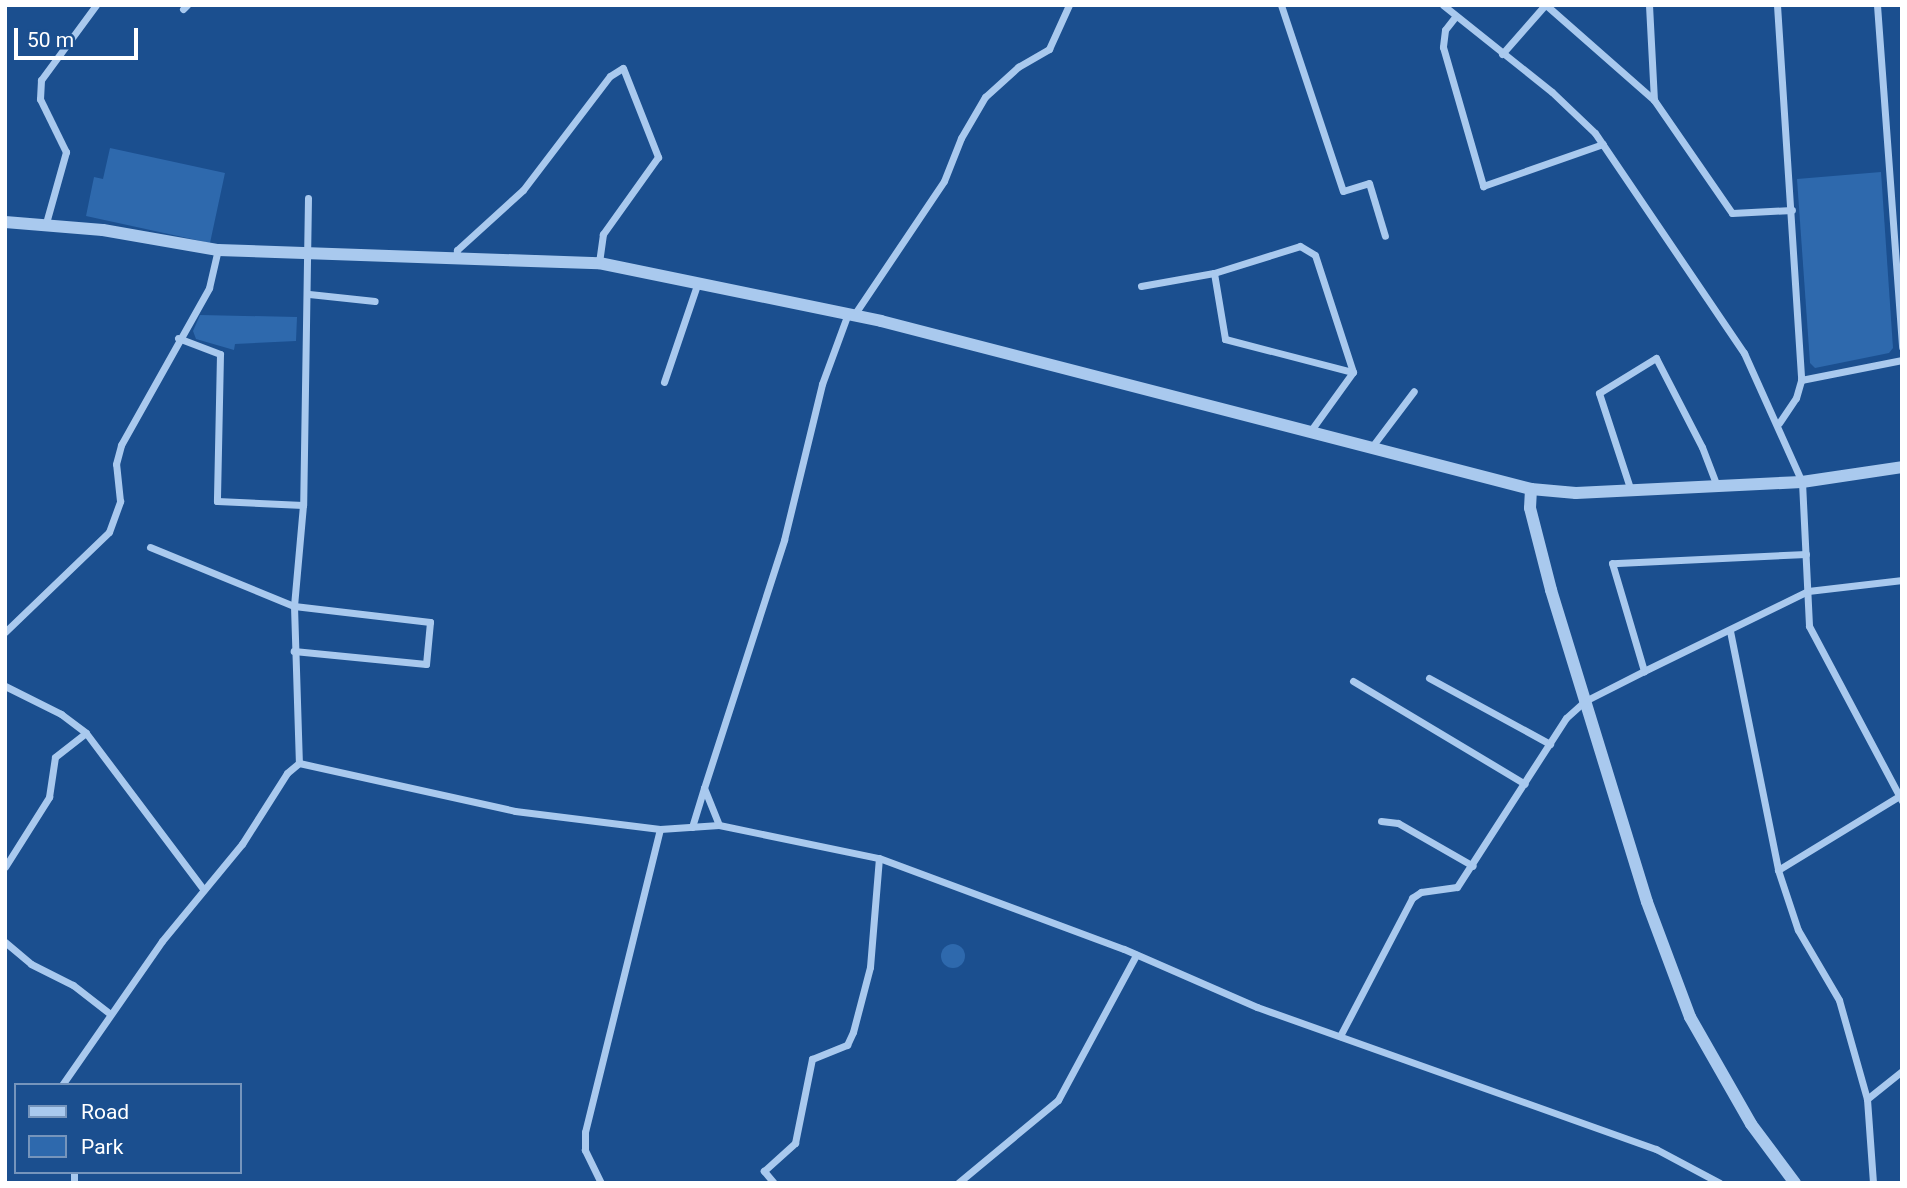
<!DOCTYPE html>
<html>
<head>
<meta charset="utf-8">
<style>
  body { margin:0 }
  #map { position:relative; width:1907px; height:1188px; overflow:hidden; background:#1b4f8f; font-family:Roboto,sans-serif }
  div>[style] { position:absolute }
  .green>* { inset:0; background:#2e69ad }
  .round { border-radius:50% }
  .minor>* { height:7px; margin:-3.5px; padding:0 3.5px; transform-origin:3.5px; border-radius:3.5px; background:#a9c9ee }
  .tertiary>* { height:12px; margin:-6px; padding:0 6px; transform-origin:6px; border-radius:6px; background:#a9c9ee }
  span { translate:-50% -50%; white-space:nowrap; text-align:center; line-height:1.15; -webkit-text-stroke:7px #1b4f8f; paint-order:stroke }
  .frame { position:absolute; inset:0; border:7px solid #fff; pointer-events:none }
  .legend { position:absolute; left:14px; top:1083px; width:228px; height:91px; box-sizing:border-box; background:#1b4f8f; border:2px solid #7695bc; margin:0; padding:9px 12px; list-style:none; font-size:21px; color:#fff }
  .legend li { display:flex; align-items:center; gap:14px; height:35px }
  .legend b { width:35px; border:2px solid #7695bc }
  .scale { position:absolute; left:14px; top:28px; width:124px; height:32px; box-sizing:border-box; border:4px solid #fff; border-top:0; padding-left:9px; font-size:21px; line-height:24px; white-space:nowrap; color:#fff; -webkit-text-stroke:5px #1b4f8f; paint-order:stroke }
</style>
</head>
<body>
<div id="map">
  <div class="green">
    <i style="clip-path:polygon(110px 148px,225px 173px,210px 243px,86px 216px,94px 177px,103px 179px)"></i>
    <i style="clip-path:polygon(1881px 172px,1893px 348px,1889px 353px,1815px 368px,1810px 363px,1797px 179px)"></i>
    <i style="clip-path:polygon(200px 315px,297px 317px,296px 341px,235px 344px,234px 350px,196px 339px,193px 331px)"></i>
    <i class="round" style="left:941px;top:944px;width:24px;height:24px"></i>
  </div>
  <div class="minor">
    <i style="left:1281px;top:5px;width:196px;rotate:71.6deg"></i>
    <i style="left:1343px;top:191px;width:27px;rotate:-17deg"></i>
    <i style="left:1369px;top:183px;width:55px;rotate:73.2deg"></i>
    <i style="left:1443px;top:5px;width:139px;rotate:38.6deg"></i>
    <i style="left:1552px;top:92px;width:59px;rotate:43.6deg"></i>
    <i style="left:1595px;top:133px;width:266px;rotate:55.9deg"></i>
    <i style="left:1744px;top:353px;width:141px;rotate:65.8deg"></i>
    <i style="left:1802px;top:482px;width:144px;rotate:87.2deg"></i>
    <i style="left:1809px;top:626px;width:198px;rotate:62deg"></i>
    <i style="left:1546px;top:5px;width:144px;rotate:41.3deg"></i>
    <i style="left:1654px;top:100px;width:137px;rotate:55.4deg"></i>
    <i style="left:1732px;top:213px;width:60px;rotate:-2.9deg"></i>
    <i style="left:1649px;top:5px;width:95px;rotate:87deg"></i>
    <i style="left:1777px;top:5px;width:376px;rotate:86.3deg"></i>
    <i style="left:1801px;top:380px;width:103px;rotate:-11.2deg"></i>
    <i style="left:1877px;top:5px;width:343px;rotate:85.8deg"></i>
    <i style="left:183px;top:9px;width:6px;rotate:-45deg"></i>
    <i style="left:1455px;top:17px;width:16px;rotate:128deg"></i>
    <i style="left:1445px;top:30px;width:17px;rotate:97deg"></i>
    <i style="left:1443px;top:47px;width:145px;rotate:73.9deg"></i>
    <i style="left:1483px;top:186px;width:127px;rotate:-19.3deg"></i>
    <i style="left:1502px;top:54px;width:65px;rotate:-48.7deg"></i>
    <i style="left:308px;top:198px;width:307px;rotate:90.9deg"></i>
    <i style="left:303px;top:505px;width:101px;rotate:95.1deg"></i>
    <i style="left:294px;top:606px;width:157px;rotate:88.2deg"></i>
    <i style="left:299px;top:763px;width:221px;rotate:12.5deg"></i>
    <i style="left:515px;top:811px;width:146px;rotate:7.1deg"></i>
    <i style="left:660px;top:829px;width:59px;rotate:-3.9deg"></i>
    <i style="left:719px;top:825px;width:163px;rotate:11.7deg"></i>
    <i style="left:879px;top:858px;width:261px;rotate:20.4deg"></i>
    <i style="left:1124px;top:949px;width:145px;rotate:23.6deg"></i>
    <i style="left:1257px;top:1007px;width:424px;rotate:19.6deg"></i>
    <i style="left:1656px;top:1149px;width:72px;rotate:28deg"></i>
    <i style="left:46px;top:223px;width:74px;rotate:-74.3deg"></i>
    <i style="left:66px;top:152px;width:59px;rotate:-116.1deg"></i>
    <i style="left:40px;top:99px;width:19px;rotate:-87deg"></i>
    <i style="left:41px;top:80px;width:93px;rotate:-53.7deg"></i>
    <i style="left:456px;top:258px;width:8px;rotate:-83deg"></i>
    <i style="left:457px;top:250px;width:89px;rotate:-42.3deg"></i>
    <i style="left:523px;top:190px;width:143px;rotate:-52.7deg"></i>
    <i style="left:610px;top:76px;width:15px;rotate:-32deg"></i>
    <i style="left:623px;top:68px;width:96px;rotate:68.5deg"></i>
    <i style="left:658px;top:157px;width:95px;rotate:125.5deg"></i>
    <i style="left:603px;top:234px;width:29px;rotate:98deg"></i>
    <i style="left:1214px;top:273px;width:67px;rotate:80.5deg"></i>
    <i style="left:1225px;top:339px;width:132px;rotate:14.5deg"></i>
    <i style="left:1141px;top:286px;width:74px;rotate:-10.1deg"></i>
    <i style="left:1214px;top:273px;width:90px;rotate:-17.4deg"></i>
    <i style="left:1300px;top:246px;width:17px;rotate:31deg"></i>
    <i style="left:1315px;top:255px;width:123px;rotate:72deg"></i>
    <i style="left:1353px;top:372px;width:75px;rotate:125.8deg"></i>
    <i style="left:309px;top:294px;width:66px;rotate:6.1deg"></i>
    <i style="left:854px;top:315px;width:161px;rotate:-56.1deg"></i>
    <i style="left:944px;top:181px;width:46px;rotate:-68.4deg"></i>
    <i style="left:961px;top:138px;width:48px;rotate:-59.7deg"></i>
    <i style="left:985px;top:97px;width:45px;rotate:-42.3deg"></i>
    <i style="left:1018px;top:67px;width:36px;rotate:-30deg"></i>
    <i style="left:1049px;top:49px;width:48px;rotate:-65.6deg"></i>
    <i style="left:178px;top:338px;width:45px;rotate:20.9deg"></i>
    <i style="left:220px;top:354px;width:147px;rotate:91.2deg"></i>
    <i style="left:217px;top:501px;width:86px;rotate:2.7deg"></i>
    <i style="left:664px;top:382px;width:102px;rotate:-71.2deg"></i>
    <i style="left:1779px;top:423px;width:30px;rotate:-56deg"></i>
    <i style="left:1796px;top:398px;width:19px;rotate:-74deg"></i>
    <i style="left:1371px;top:448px;width:71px;rotate:-53deg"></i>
    <i style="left:1631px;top:491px;width:103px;rotate:-108.1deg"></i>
    <i style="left:1599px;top:393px;width:67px;rotate:-31.6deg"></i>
    <i style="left:1656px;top:358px;width:100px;rotate:62.7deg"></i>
    <i style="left:1702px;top:447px;width:42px;rotate:69deg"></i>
    <i style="left:150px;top:547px;width:156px;rotate:22.3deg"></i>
    <i style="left:294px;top:606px;width:137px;rotate:6.7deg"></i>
    <i style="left:430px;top:622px;width:42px;rotate:95.4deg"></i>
    <i style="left:426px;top:664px;width:133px;rotate:-174.4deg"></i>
    <i style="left:1806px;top:554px;width:194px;rotate:177.3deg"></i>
    <i style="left:1612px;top:563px;width:113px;rotate:73.5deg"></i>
    <i style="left:1644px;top:671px;width:182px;rotate:-26deg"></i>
    <i style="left:1808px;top:591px;width:95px;rotate:-6.7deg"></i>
    <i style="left:1730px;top:631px;width:244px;rotate:78.6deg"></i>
    <i style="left:1778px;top:870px;width:63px;rotate:71.6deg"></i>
    <i style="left:1798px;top:930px;width:81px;rotate:59.6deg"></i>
    <i style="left:1839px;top:1000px;width:103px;rotate:74.2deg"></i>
    <i style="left:1867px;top:1099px;width:84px;rotate:85.9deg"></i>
    <i style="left:5px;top:632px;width:144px;rotate:-43.9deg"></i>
    <i style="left:109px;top:532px;width:33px;rotate:-70deg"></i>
    <i style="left:120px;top:501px;width:37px;rotate:-96deg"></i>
    <i style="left:116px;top:464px;width:20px;rotate:-75deg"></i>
    <i style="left:121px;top:445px;width:180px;rotate:-60.7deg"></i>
    <i style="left:209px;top:288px;width:39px;rotate:-77deg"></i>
    <i style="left:1429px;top:678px;width:138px;rotate:28.6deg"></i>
    <i style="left:1353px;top:681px;width:200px;rotate:30.9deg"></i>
    <i style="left:5px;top:686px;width:63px;rotate:26.6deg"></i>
    <i style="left:61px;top:714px;width:31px;rotate:37deg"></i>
    <i style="left:86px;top:733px;width:195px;rotate:53.1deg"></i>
    <i style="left:1381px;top:821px;width:17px;rotate:7deg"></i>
    <i style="left:1398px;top:823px;width:86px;rotate:29.8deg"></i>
    <i style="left:719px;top:825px;width:40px;rotate:-112deg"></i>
    <i style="left:704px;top:788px;width:261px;rotate:-72.1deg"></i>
    <i style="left:784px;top:540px;width:161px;rotate:-76.3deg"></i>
    <i style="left:822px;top:384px;width:72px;rotate:-69.8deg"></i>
    <i style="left:692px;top:827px;width:41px;rotate:-72.9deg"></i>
    <i style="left:5px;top:867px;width:83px;rotate:-57.8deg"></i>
    <i style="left:49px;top:797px;width:40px;rotate:-81.5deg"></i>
    <i style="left:55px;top:757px;width:39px;rotate:-38deg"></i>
    <i style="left:1778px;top:870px;width:144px;rotate:-31.4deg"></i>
    <i style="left:5px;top:942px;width:34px;rotate:40deg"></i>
    <i style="left:31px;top:964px;width:47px;rotate:26.6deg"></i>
    <i style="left:73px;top:985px;width:46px;rotate:37.9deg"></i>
    <i style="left:1340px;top:1036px;width:156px;rotate:-62.4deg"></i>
    <i style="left:1412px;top:898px;width:11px;rotate:-34deg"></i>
    <i style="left:1421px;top:892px;width:36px;rotate:-8deg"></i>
    <i style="left:1457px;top:887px;width:201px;rotate:-57.2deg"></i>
    <i style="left:1566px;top:718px;width:25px;rotate:-42deg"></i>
    <i style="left:1585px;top:701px;width:66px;rotate:-27deg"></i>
    <i style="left:62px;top:1085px;width:175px;rotate:-55.2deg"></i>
    <i style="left:162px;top:941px;width:126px;rotate:-50.5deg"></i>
    <i style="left:242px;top:844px;width:84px;rotate:-57.6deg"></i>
    <i style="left:287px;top:773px;width:16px;rotate:-40deg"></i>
    <i style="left:1867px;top:1099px;width:45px;rotate:-38.7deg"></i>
    <i style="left:74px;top:1172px;width:11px;rotate:90deg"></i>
    <i style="left:601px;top:1183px;width:37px;rotate:-116deg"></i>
    <i style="left:585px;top:1150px;width:18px;rotate:-90deg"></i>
    <i style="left:585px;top:1132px;width:312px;rotate:-76.1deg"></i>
    <i style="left:774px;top:1183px;width:16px;rotate:-130deg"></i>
    <i style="left:764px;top:1171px;width:42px;rotate:-42.1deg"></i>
    <i style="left:795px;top:1143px;width:86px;rotate:-78.6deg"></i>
    <i style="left:812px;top:1059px;width:38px;rotate:-22deg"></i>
    <i style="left:847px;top:1045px;width:14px;rotate:-65deg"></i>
    <i style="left:853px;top:1032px;width:67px;rotate:-75.3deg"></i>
    <i style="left:870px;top:967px;width:109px;rotate:-85.3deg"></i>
    <i style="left:958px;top:1183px;width:130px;rotate:-39.7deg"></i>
    <i style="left:1058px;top:1100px;width:165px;rotate:-61.7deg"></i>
  </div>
  <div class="tertiary">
    <i style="left:5px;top:222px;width:98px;rotate:4.7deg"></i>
    <i style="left:103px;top:230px;width:117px;rotate:9.9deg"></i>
    <i style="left:218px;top:250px;width:381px;rotate:2deg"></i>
    <i style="left:599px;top:263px;width:288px;rotate:11.6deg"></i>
    <i style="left:881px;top:321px;width:671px;rotate:14.49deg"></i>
    <i style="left:1531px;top:489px;width:45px;rotate:5.1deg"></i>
    <i style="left:1576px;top:493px;width:226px;rotate:-2.8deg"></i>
    <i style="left:1802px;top:482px;width:101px;rotate:-8.5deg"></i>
    <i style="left:1531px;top:489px;width:19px;rotate:93deg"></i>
    <i style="left:1530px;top:508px;width:85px;rotate:75.6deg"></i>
    <i style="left:1551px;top:590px;width:326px;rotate:72.9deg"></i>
    <i style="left:1647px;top:902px;width:123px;rotate:69.5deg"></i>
    <i style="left:1690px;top:1017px;width:123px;rotate:60.3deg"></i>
    <i style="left:1751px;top:1124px;width:74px;rotate:53.3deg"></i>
  </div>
  <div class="frame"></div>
  <ul class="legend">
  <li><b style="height:9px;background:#a9c9ee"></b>Road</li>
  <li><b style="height:19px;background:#2e69ad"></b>Park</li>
  </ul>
  <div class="scale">50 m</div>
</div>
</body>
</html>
